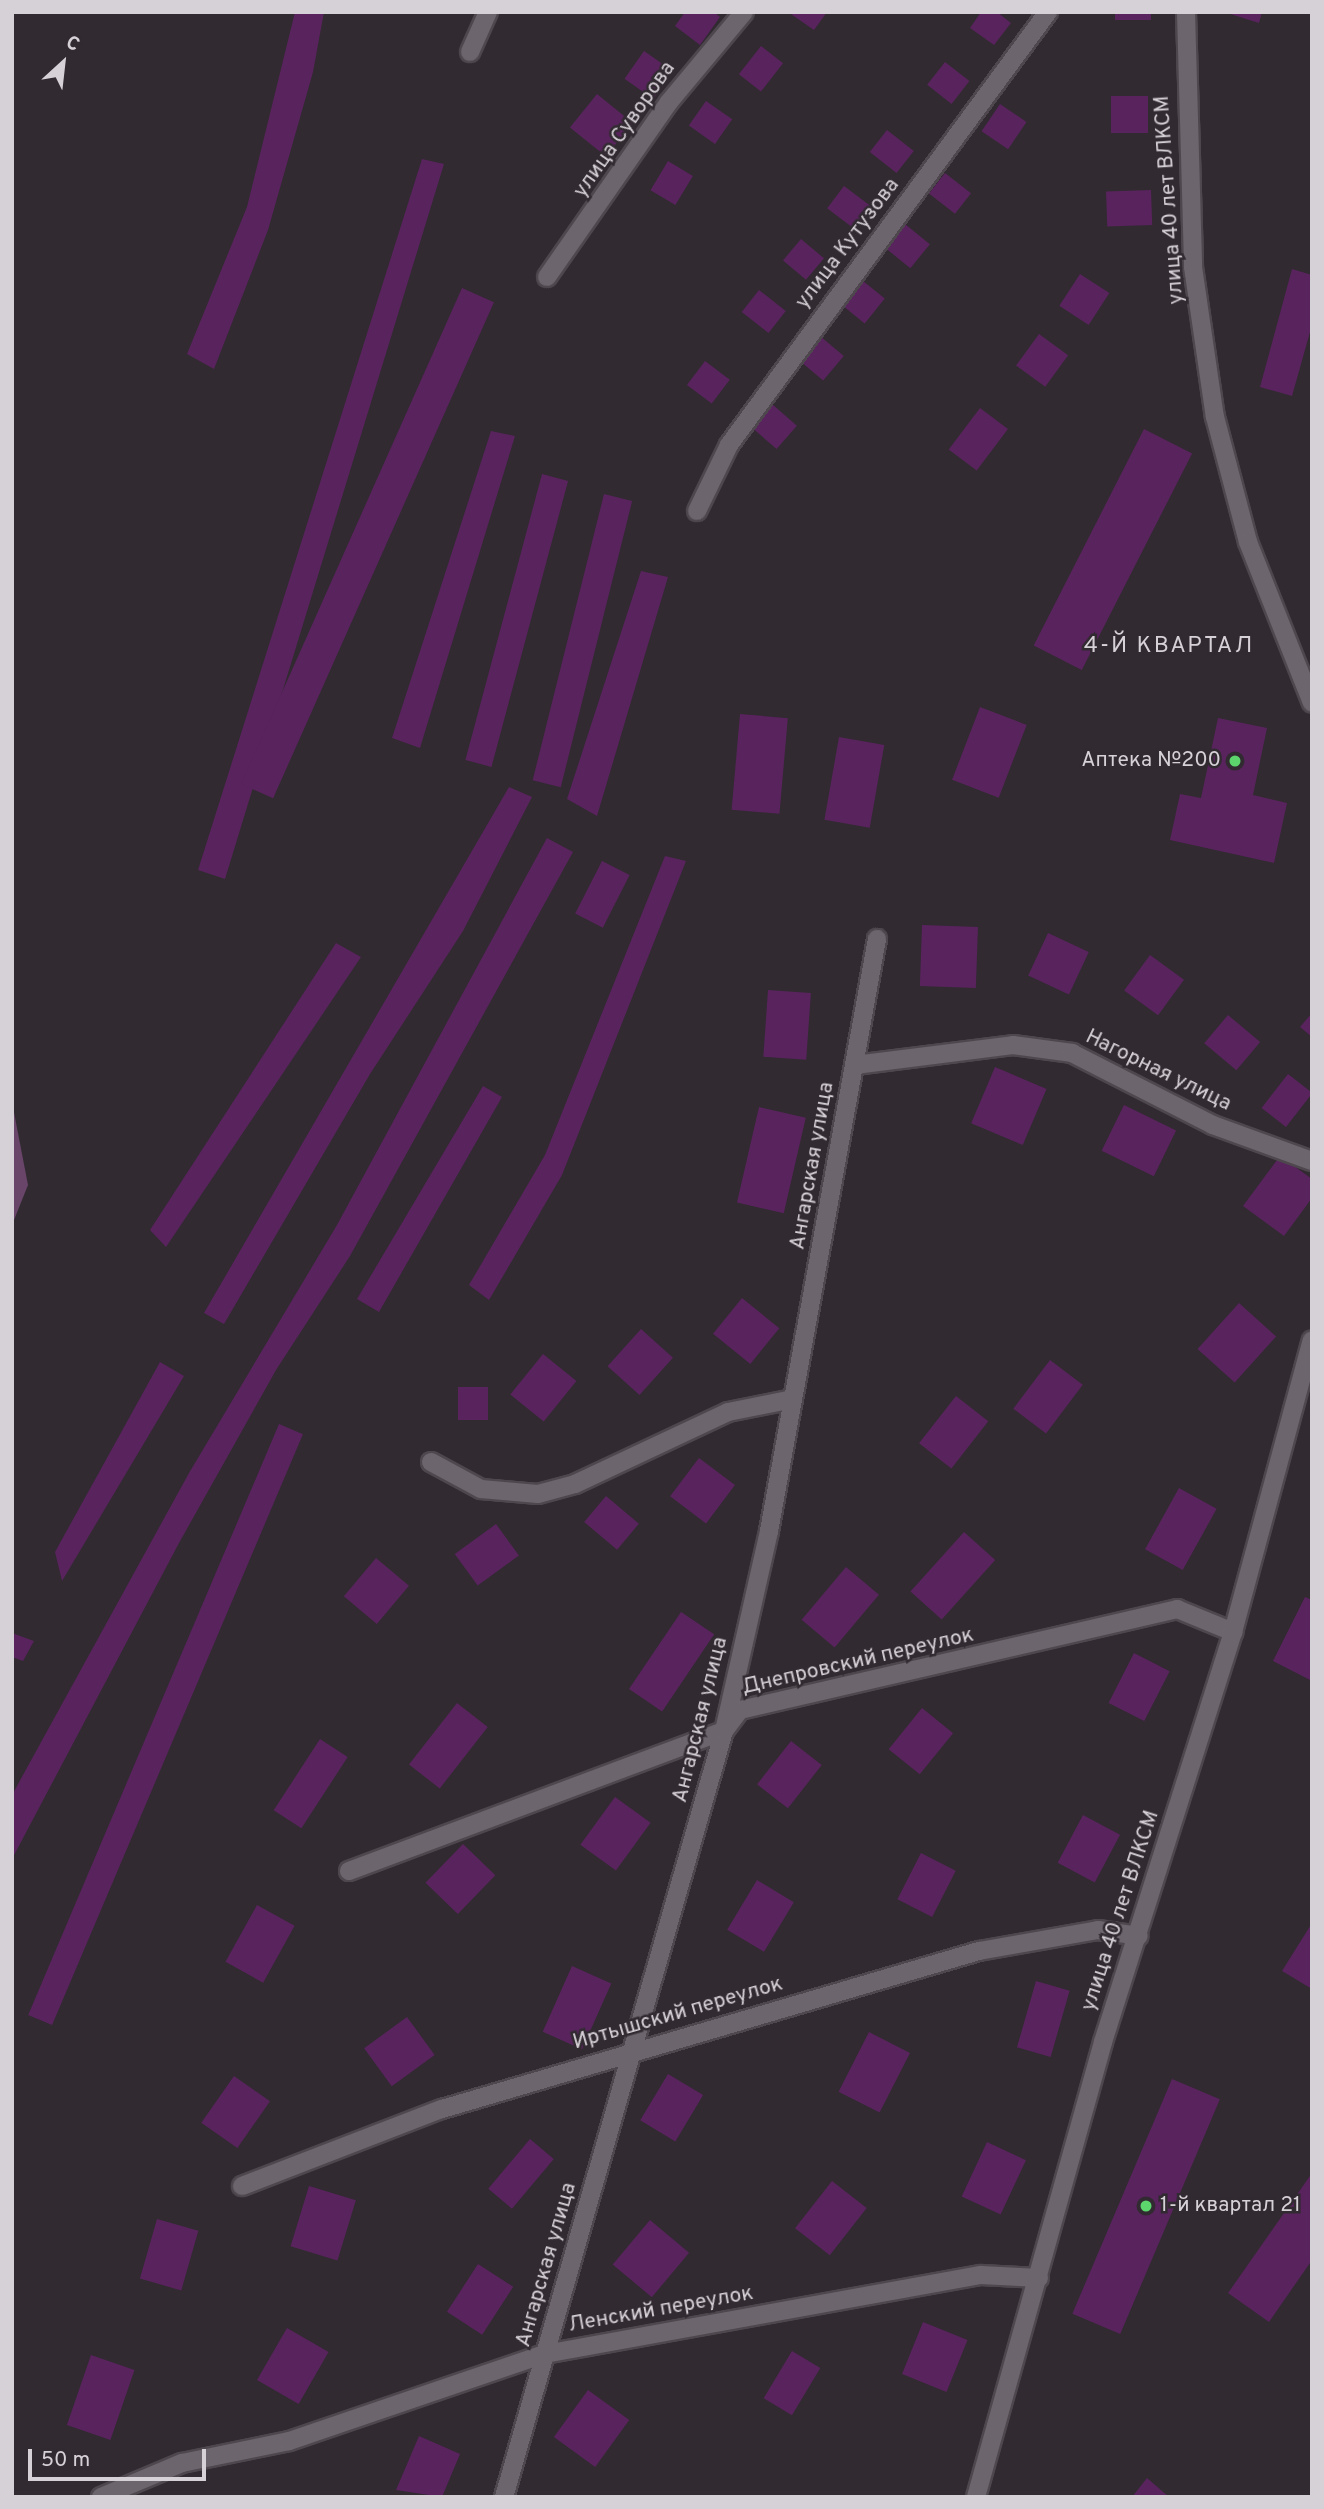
<!DOCTYPE html>
<html>
<head>
<meta charset="utf-8">
<style>
  body { margin:0 }
  #map { position:relative; width:1324px; height:2509px; overflow:hidden; background:#312a31; font-family:Overpass,sans-serif }
  div>[style] { position:absolute }
  .green>* { inset:0; background:#684569 }
  .building>* { inset:0; background:#59235d; transform-origin:0 0 }
  .roads { filter:drop-shadow(2px 0 #4e484e) drop-shadow(-2px 0 #4e484e) drop-shadow(0 2px #4e484e) drop-shadow(0 -2px #4e484e) }
  .minor>* { height:18px; margin:-9px; padding:0 9px; transform-origin:9px; border-radius:9px; background:#6d656d }
  .dots>* { width:19px; height:19px; translate:-50% -50%; box-sizing:border-box; border:4px solid #312a31; border-radius:50% }
  span { translate:-50% -50%; white-space:nowrap; text-align:center; line-height:1.15; -webkit-text-stroke:5px #312a31; paint-order:stroke }
  .street-label { font-size:21px; color:#d6d1d6 }
  .poi-label { font-size:21px; color:#d6d1d6 }
  .right { translate:-100% -50%; text-align:right }
  .left { translate:0 -50%; text-align:left }
  .neighbourhood-label { font-size:23px; color:#d6d1d6; letter-spacing:2px }
  .frame { position:absolute; inset:0; border:14px solid #d6d1d6; pointer-events:none }
  .north { position:absolute; left:28px; top:28px; width:70px; height:70px; -webkit-text-stroke:5px #312a31; paint-order:stroke; rotate:27deg; font-size:19px; font-weight:700; line-height:28px; text-align:center; color:#d6d1d6 }
  .north::after { content:''; display:block; margin:auto; width:24px; height:32px; background:#d6d1d6; clip-path:polygon(50% 0,100% 100%,50% 72%,0 100%) }
  .scale { position:absolute; left:28px; top:2449px; width:178px; height:32px; box-sizing:border-box; border:4px solid #d6d1d6; border-top:0; padding-left:9px; font-size:21px; line-height:24px; white-space:nowrap; color:#d6d1d6; -webkit-text-stroke:5px #312a31; paint-order:stroke }
</style>
</head>
<body>
<div id="map">
  <div class="green">
    <i style="clip-path:polygon(12px 1102px,28px 1185px,12px 1225px)"></i>
  </div>
  <div class="building">
    <i style="clip-path:polygon(295px 12px,324px 12px,313px 72px,268px 230px,214px 369px,187px 354px,247px 207px)"></i>
    <i style="clip-path:polygon(685px 12px,714px 12px,720px 17px,700px 45px,675px 26px)"></i>
    <i style="clip-path:polygon(788px 12px,827px 12px,814px 30px)"></i>
    <i style="clip-path:polygon(981px 12px,997px 12px,1011px 23px,994px 45px,970px 28px)"></i>
    <i style="left:1115px;top:12px;width:36px;height:8px"></i>
    <i style="clip-path:polygon(1224px 12px,1262px 12px,1259px 23px)"></i>
    <i style="left:761px;top:46px;width:28px;height:36px;rotate:38deg"></i>
    <i style="left:644px;top:51px;width:35px;height:34px;rotate:35deg"></i>
    <i style="left:945px;top:62px;width:31px;height:29px;rotate:38deg"></i>
    <i style="left:597px;top:94px;width:46px;height:43px;rotate:39deg"></i>
    <i style="left:1111px;top:96px;width:37px;height:37px"></i>
    <i style="left:706px;top:101px;width:32px;height:30px;rotate:35deg"></i>
    <i style="left:1000px;top:104px;width:32px;height:33px;rotate:34deg"></i>
    <i style="left:887px;top:130px;width:34px;height:28px;rotate:38deg"></i>
    <i style="clip-path:polygon(422px 159px,444px 164px,225px 879px,198px 870px)"></i>
    <i style="left:668px;top:161px;width:29px;height:34px;rotate:31deg"></i>
    <i style="left:945px;top:173px;width:33px;height:26px;rotate:38deg"></i>
    <i style="left:844px;top:186px;width:35px;height:28px;rotate:37deg"></i>
    <i style="left:1151px;top:190px;width:35px;height:45px;rotate:88deg"></i>
    <i style="left:905px;top:224px;width:32px;height:31px;rotate:39deg"></i>
    <i style="left:801px;top:239px;width:30px;height:28px;rotate:40deg"></i>
    <i style="clip-path:polygon(1292px 269px,1312px 275px,1312px 325px,1292px 396px,1260px 387px)"></i>
    <i style="left:1080px;top:274px;width:35px;height:38px;rotate:33deg"></i>
    <i style="left:863px;top:281px;width:28px;height:32px;rotate:39deg"></i>
    <i style="left:462px;top:288px;width:35px;height:543px;rotate:24deg"></i>
    <i style="left:759px;top:290px;width:34px;height:28px;rotate:38deg"></i>
    <i style="left:1039px;top:334px;width:36px;height:39px;rotate:36deg"></i>
    <i style="left:820px;top:336px;width:31px;height:32px;rotate:40deg"></i>
    <i style="left:705px;top:361px;width:31px;height:30px;rotate:37deg"></i>
    <i style="left:772px;top:404px;width:33px;height:31px;rotate:41deg"></i>
    <i style="left:980px;top:408px;width:35px;height:52px;rotate:37deg"></i>
    <i style="left:1144px;top:429px;width:54px;height:243px;rotate:27deg"></i>
    <i style="clip-path:polygon(491px 431px,515px 436px,420px 748px,392px 738px)"></i>
    <i style="left:542px;top:474px;width:27px;height:296px;rotate:15deg"></i>
    <i style="left:604px;top:494px;width:29px;height:295px;rotate:14deg"></i>
    <i style="clip-path:polygon(641px 571px,668px 577px,597px 816px,567px 799px)"></i>
    <i style="left:980px;top:707px;width:50px;height:78px;rotate:21deg"></i>
    <i style="left:740px;top:714px;width:48px;height:96px;rotate:5deg"></i>
    <i style="clip-path:polygon(1218px 718px,1267px 728px,1253px 795px,1287px 803px,1274px 863px,1170px 840px,1180px 794px,1201px 798px)"></i>
    <i style="left:839px;top:737px;width:46px;height:84px;rotate:10deg"></i>
    <i style="clip-path:polygon(509px 787px,532px 797px,463px 931px,370px 1074px,224px 1324px,204px 1313px)"></i>
    <i style="clip-path:polygon(547px 838px,573px 852px,350px 1256px,276px 1370px,179px 1543px,12px 1859px,12px 1795px,189px 1473px,337px 1225px)"></i>
    <i style="clip-path:polygon(665px 856px,686px 861px,562px 1175px,489px 1300px,469px 1285px,545px 1155px)"></i>
    <i style="left:602px;top:861px;width:31px;height:59px;rotate:27deg"></i>
    <i style="left:922px;top:925px;width:56px;height:61px;rotate:2deg"></i>
    <i style="left:1048px;top:933px;width:45px;height:47px;rotate:25deg"></i>
    <i style="clip-path:polygon(336px 943px,361px 957px,166px 1247px,150px 1230px)"></i>
    <i style="left:1150px;top:955px;width:42px;height:44px;rotate:36deg"></i>
    <i style="left:768px;top:990px;width:43px;height:67px;rotate:4deg"></i>
    <i style="clip-path:polygon(1312px 1013px,1312px 1037px,1300px 1027px)"></i>
    <i style="left:1228px;top:1015px;width:42px;height:37px;rotate:40deg"></i>
    <i style="left:995px;top:1067px;width:56px;height:61px;rotate:23deg"></i>
    <i style="left:1288px;top:1074px;width:31px;height:43px;rotate:38deg"></i>
    <i style="clip-path:polygon(483px 1086px,502px 1097px,379px 1312px,357px 1299px)"></i>
    <i style="left:1124px;top:1105px;width:58px;height:51px;rotate:26deg"></i>
    <i style="left:759px;top:1107px;width:48px;height:98px;rotate:13deg"></i>
    <i style="clip-path:polygon(1280px 1156px,1312px 1179px,1312px 1198px,1284px 1236px,1243px 1206px)"></i>
    <i style="left:742px;top:1298px;width:48px;height:46px;rotate:39deg"></i>
    <i style="left:1239px;top:1303px;width:50px;height:62px;rotate:42deg"></i>
    <i style="left:641px;top:1329px;width:43px;height:50px;rotate:42deg"></i>
    <i style="left:543px;top:1354px;width:43px;height:52px;rotate:39deg"></i>
    <i style="left:1050px;top:1360px;width:41px;height:61px;rotate:37deg"></i>
    <i style="clip-path:polygon(160px 1362px,184px 1376px,62px 1581px,55px 1552px)"></i>
    <i style="left:488px;top:1387px;width:33px;height:30px;rotate:90deg"></i>
    <i style="left:956px;top:1396px;width:41px;height:60px;rotate:38deg"></i>
    <i style="left:279px;top:1424px;width:26px;height:642px;rotate:23deg"></i>
    <i style="left:699px;top:1458px;width:45px;height:48px;rotate:37deg"></i>
    <i style="left:1179px;top:1488px;width:43px;height:70px;rotate:29deg"></i>
    <i style="left:606px;top:1496px;width:43px;height:34px;rotate:40deg"></i>
    <i style="left:496px;top:1524px;width:39px;height:51px;rotate:54deg"></i>
    <i style="left:964px;top:1532px;width:42px;height:80px;rotate:42deg"></i>
    <i style="left:376px;top:1558px;width:43px;height:50px;rotate:40deg"></i>
    <i style="left:846px;top:1567px;width:43px;height:69px;rotate:40deg"></i>
    <i style="clip-path:polygon(1305px 1597px,1312px 1600px,1312px 1681px,1273px 1661px)"></i>
    <i style="left:681px;top:1612px;width:40px;height:93px;rotate:34deg"></i>
    <i style="clip-path:polygon(12px 1633px,34px 1641px,23px 1661px,12px 1657px)"></i>
    <i style="left:1134px;top:1653px;width:40px;height:56px;rotate:27deg"></i>
    <i style="left:457px;top:1703px;width:39px;height:78px;rotate:38deg"></i>
    <i style="left:922px;top:1708px;width:40px;height:53px;rotate:39deg"></i>
    <i style="left:320px;top:1739px;width:33px;height:85px;rotate:33deg"></i>
    <i style="left:791px;top:1741px;width:39px;height:55px;rotate:38deg"></i>
    <i style="left:615px;top:1797px;width:44px;height:59px;rotate:36deg"></i>
    <i style="left:1083px;top:1815px;width:42px;height:54px;rotate:28deg"></i>
    <i style="left:463px;top:1844px;width:45px;height:54px;rotate:44deg"></i>
    <i style="left:921px;top:1853px;width:39px;height:52px;rotate:27deg"></i>
    <i style="left:757px;top:1880px;width:43px;height:58px;rotate:31deg"></i>
    <i style="left:257px;top:1905px;width:43px;height:65px;rotate:29deg"></i>
    <i style="clip-path:polygon(1312px 1923px,1312px 1989px,1282px 1971px)"></i>
    <i style="left:572px;top:1966px;width:43px;height:72px;rotate:24deg"></i>
    <i style="left:1036px;top:1981px;width:35px;height:69px;rotate:16deg"></i>
    <i style="left:407px;top:2017px;width:47px;height:53px;rotate:54deg"></i>
    <i style="left:869px;top:2032px;width:46px;height:67px;rotate:27deg"></i>
    <i style="left:668px;top:2074px;width:41px;height:54px;rotate:31deg"></i>
    <i style="left:234px;top:2076px;width:44px;height:57px;rotate:35deg"></i>
    <i style="left:1172px;top:2079px;width:52px;height:255px;rotate:23deg"></i>
    <i style="left:530px;top:2139px;width:31px;height:65px;rotate:40deg"></i>
    <i style="left:987px;top:2142px;width:43px;height:60px;rotate:25deg"></i>
    <i style="clip-path:polygon(1312px 2173px,1312px 2260px,1269px 2322px,1228px 2293px)"></i>
    <i style="left:832px;top:2181px;width:44px;height:60px;rotate:38deg"></i>
    <i style="left:309px;top:2186px;width:49px;height:63px;rotate:17deg"></i>
    <i style="left:157px;top:2219px;width:43px;height:62px;rotate:16deg"></i>
    <i style="left:650px;top:2220px;width:51px;height:58px;rotate:40deg"></i>
    <i style="left:478px;top:2264px;width:42px;height:57px;rotate:33deg"></i>
    <i style="left:923px;top:2322px;width:48px;height:56px;rotate:22deg"></i>
    <i style="left:287px;top:2328px;width:48px;height:60px;rotate:30deg"></i>
    <i style="left:792px;top:2351px;width:33px;height:55px;rotate:31deg"></i>
    <i style="left:91px;top:2355px;width:46px;height:74px;rotate:19deg"></i>
    <i style="left:588px;top:2390px;width:51px;height:58px;rotate:36deg"></i>
    <i style="clip-path:polygon(419px 2436px,460px 2454px,442px 2497px,396px 2490px)"></i>
    <i style="clip-path:polygon(1147px 2478px,1169px 2497px,1132px 2497px)"></i>
  </div>
  <div class="roads">
    <div class="minor">
      <i style="left:1186px;top:12px;width:255px;rotate:88.4deg"></i>
      <i style="left:1193px;top:267px;width:152px;rotate:81.7deg"></i>
      <i style="left:1215px;top:417px;width:129px;rotate:75.2deg"></i>
      <i style="left:1248px;top:542px;width:173px;rotate:68.3deg"></i>
      <i style="left:470px;top:52px;width:44px;rotate:-65.8deg"></i>
      <i style="left:547px;top:277px;width:213px;rotate:-55.1deg"></i>
      <i style="left:669px;top:102px;width:117px;rotate:-50.2deg"></i>
      <i style="left:697px;top:511px;width:73px;rotate:-64.1deg"></i>
      <i style="left:729px;top:445px;width:538px;rotate:-53.62deg"></i>
      <i style="left:855px;top:1065px;width:159px;rotate:-7.2deg"></i>
      <i style="left:1013px;top:1045px;width:60px;rotate:7.7deg"></i>
      <i style="left:1072px;top:1053px;width:158px;rotate:27.1deg"></i>
      <i style="left:1213px;top:1125px;width:105px;rotate:20deg"></i>
      <i style="left:431px;top:1462px;width:57px;rotate:28.4deg"></i>
      <i style="left:481px;top:1489px;width:57px;rotate:5deg"></i>
      <i style="left:538px;top:1494px;width:38px;rotate:-15deg"></i>
      <i style="left:575px;top:1484px;width:169px;rotate:-25.2deg"></i>
      <i style="left:728px;top:1412px;width:66px;rotate:-11.3deg"></i>
      <i style="left:349px;top:1871px;width:400px;rotate:-20.5deg"></i>
      <i style="left:724px;top:1731px;width:26px;rotate:-53deg"></i>
      <i style="left:740px;top:1710px;width:449px;rotate:-13deg"></i>
      <i style="left:1177px;top:1609px;width:61px;rotate:22.3deg"></i>
      <i style="left:242px;top:2186px;width:214px;rotate:-21.1deg"></i>
      <i style="left:442px;top:2109px;width:560px;rotate:-16.4deg"></i>
      <i style="left:979px;top:1951px;width:121px;rotate:-10deg"></i>
      <i style="left:1098px;top:1930px;width:41px;rotate:8.3deg"></i>
      <i style="left:101px;top:2497px;width:88px;rotate:-22.8deg"></i>
      <i style="left:182px;top:2463px;width:109px;rotate:-11.6deg"></i>
      <i style="left:289px;top:2441px;width:270px;rotate:-18.8deg"></i>
      <i style="left:545px;top:2354px;width:443px;rotate:-10.3deg"></i>
      <i style="left:981px;top:2275px;width:58px;rotate:3deg"></i>
      <i style="left:504px;top:2497px;width:797px;rotate:-73.98deg"></i>
      <i style="left:724px;top:1731px;width:205px;rotate:-77.3deg"></i>
      <i style="left:769px;top:1531px;width:602px;rotate:-79.66deg"></i>
      <i style="left:976px;top:2497px;width:472px;rotate:-74.4deg"></i>
      <i style="left:1103px;top:2042px;width:430px;rotate:-72.4deg"></i>
      <i style="left:1233px;top:1632px;width:302px;rotate:-74.9deg"></i>
    </div>
  </div>
  <div class="dots">
    <i style="left:1235px;top:761px;background:#5cd56d"></i>
    <i style="left:1146px;top:2206px;background:#5cd56d"></i>
  </div>
  <div class="street-label">
    <span style="left:625px;top:130px;rotate:-55deg">улица Суворова</span>
    <span style="left:1170px;top:200px;rotate:-94deg">улица 40 лет ВЛКСМ</span>
    <span style="left:848px;top:244px;rotate:-53deg">улица Кутузова</span>
    <span style="left:1158px;top:1071px;rotate:26deg">Нагорная улица</span>
    <span style="left:813px;top:1166px;rotate:-80deg">Ангарская улица</span>
    <span style="left:858px;top:1662px;rotate:-13deg">Днепровский переулок</span>
    <span style="left:701px;top:1720px;rotate:-76deg">Ангарская улица</span>
    <span style="left:1121px;top:1911px;rotate:-72deg">улица 40 лет ВЛКСМ</span>
    <span style="left:678px;top:2014px;rotate:-16deg">Иртышский переулок</span>
    <span style="left:547px;top:2265px;rotate:-74deg">Ангарская улица</span>
    <span style="left:661px;top:2310px;rotate:-10deg">Ленский переулок</span>
  </div>
  <div class="poi-label">
    <span class="right" style="left:1221px;top:761px">Аптека №200</span>
    <span class="left" style="left:1160px;top:2206px">1-й квартал 21</span>
  </div>
  <div class="neighbourhood-label">
    <span style="left:1169px;top:647px">4-Й КВАРТАЛ</span>
  </div>
  <div class="frame"></div>
  <div class="north">С</div>
  <div class="scale">50 m</div>
</div>
</body>
</html>
